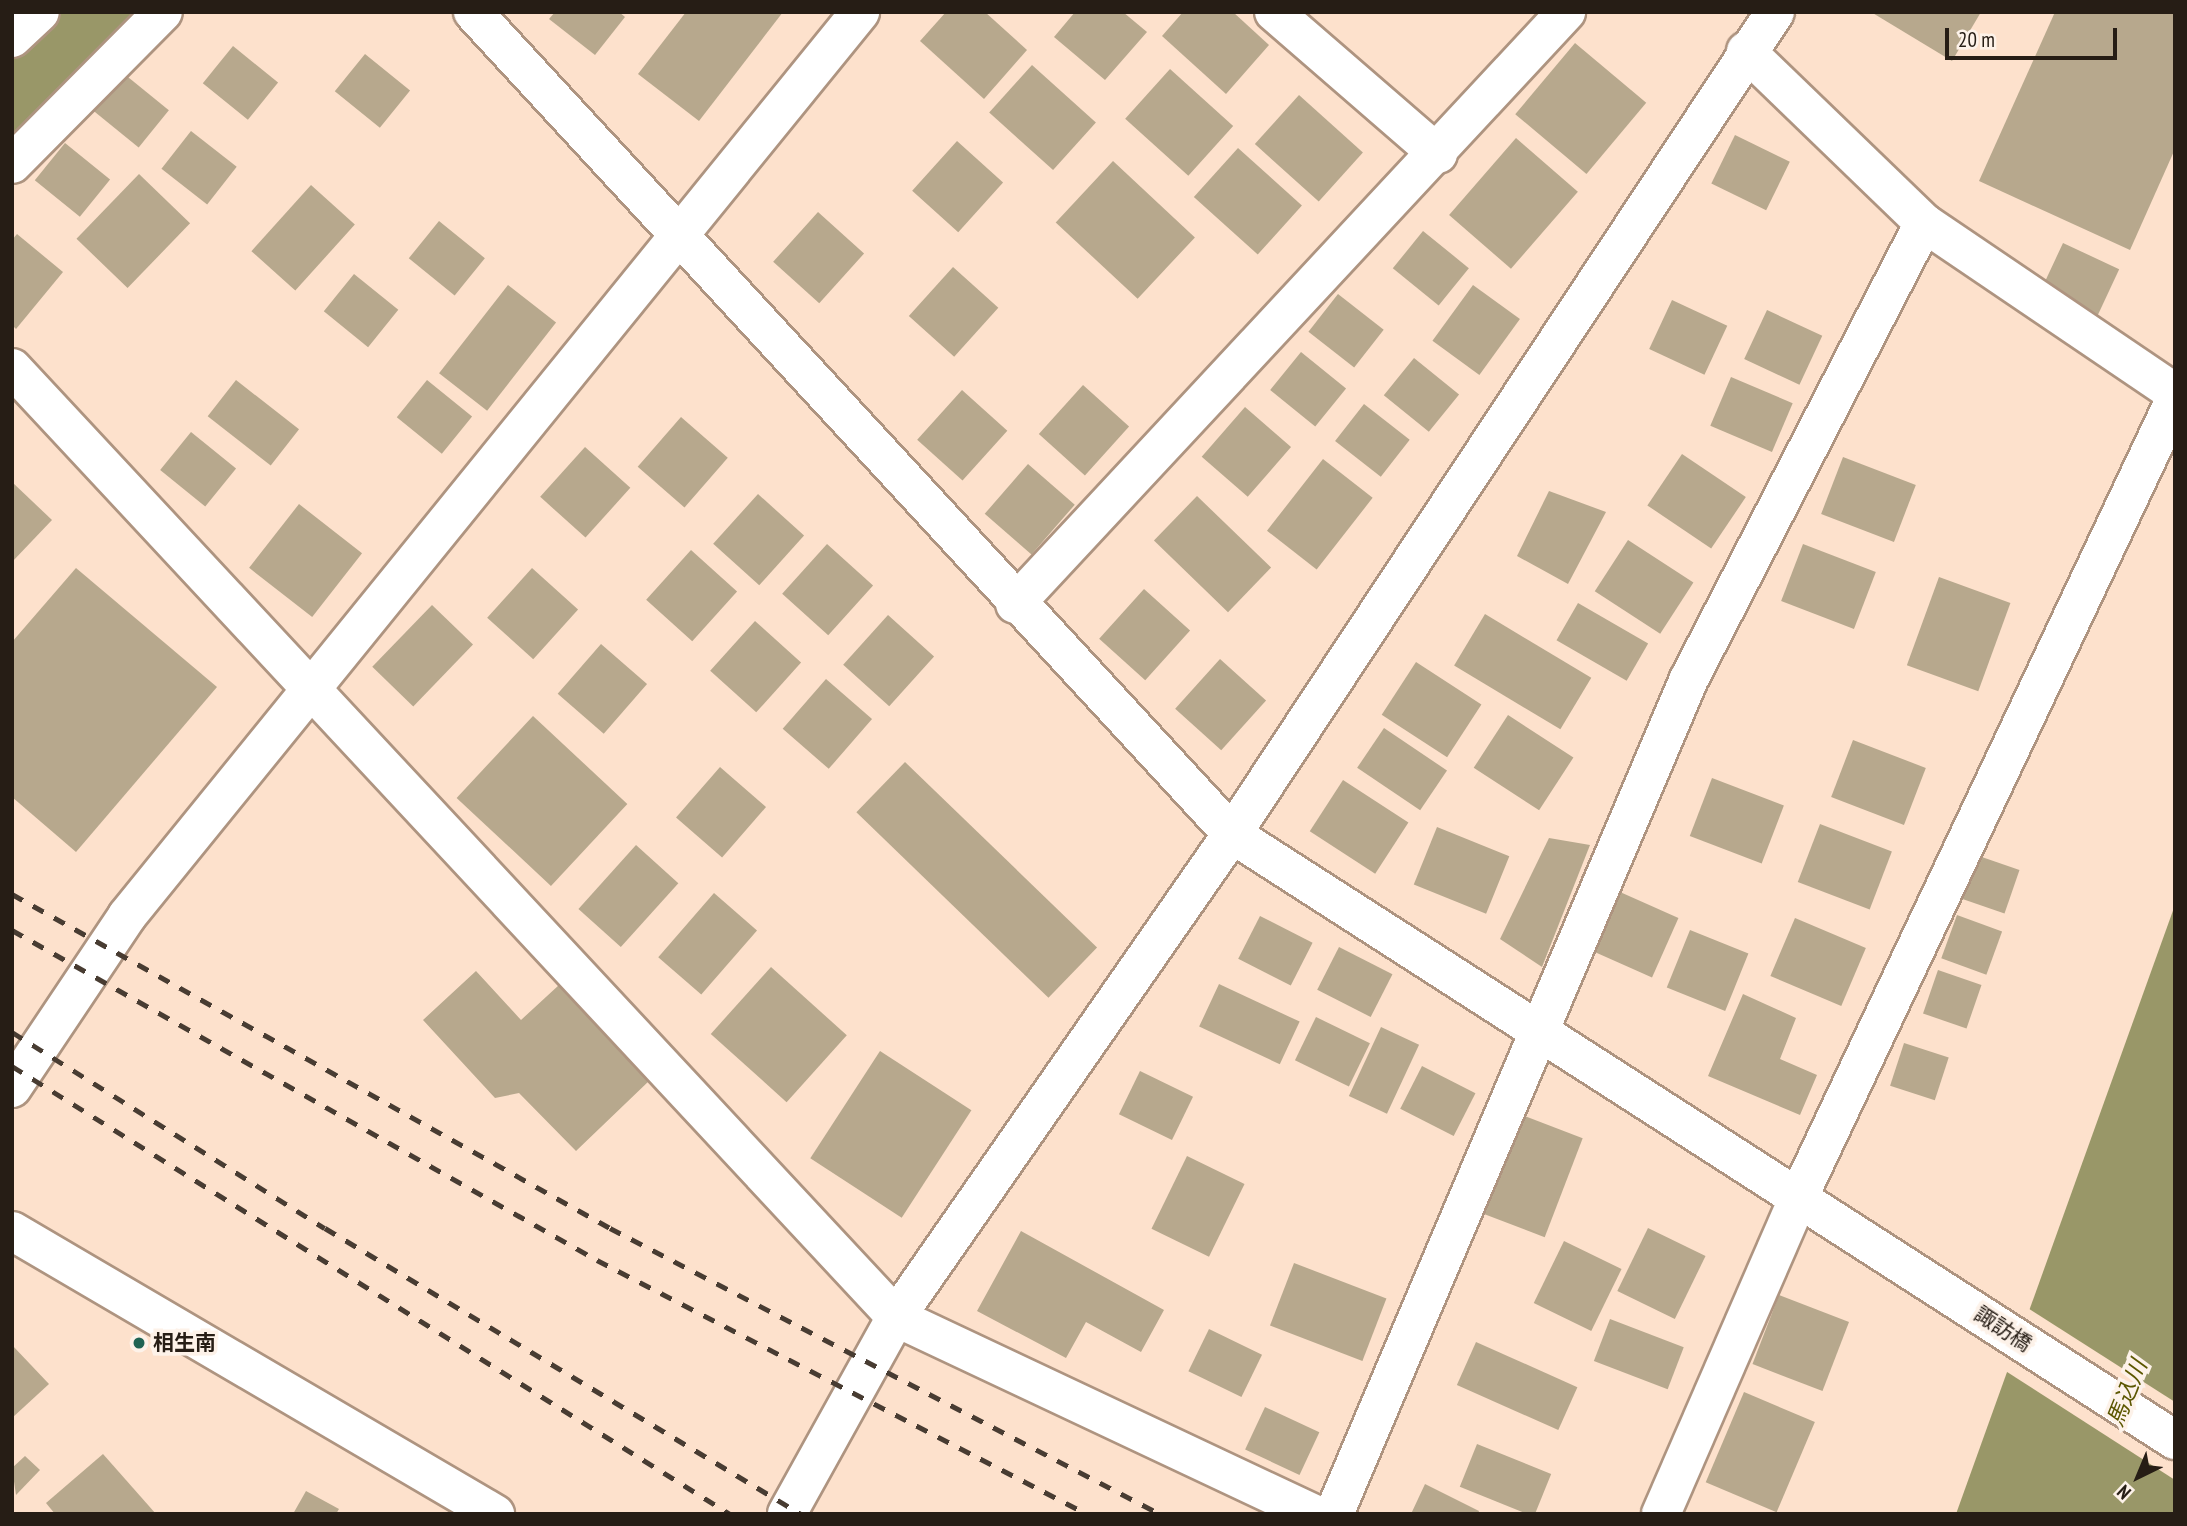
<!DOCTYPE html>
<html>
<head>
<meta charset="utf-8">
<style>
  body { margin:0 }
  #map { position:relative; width:2187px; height:1526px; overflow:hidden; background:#fde1cc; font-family:"PT Sans Narrow","Noto Sans JP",sans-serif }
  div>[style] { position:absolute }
  .water>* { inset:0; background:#999768 }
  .pier>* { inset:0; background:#fde1cc }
  .river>* { height:103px; margin:-51.5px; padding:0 51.5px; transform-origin:51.5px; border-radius:51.5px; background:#999768 }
  .building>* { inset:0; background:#b7a88d; transform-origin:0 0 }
  .roads { filter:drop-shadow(2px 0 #ae9480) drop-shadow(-2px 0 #ae9480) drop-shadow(0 2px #ae9480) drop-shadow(0 -2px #ae9480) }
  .minor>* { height:38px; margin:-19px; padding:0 19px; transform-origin:19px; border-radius:19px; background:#fff }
  .tertiary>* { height:38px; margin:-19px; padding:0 19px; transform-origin:19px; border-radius:19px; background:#fff }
  .rail>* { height:5px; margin-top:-2.5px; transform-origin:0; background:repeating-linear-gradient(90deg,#483c32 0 12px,transparent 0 24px) }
  .dots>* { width:19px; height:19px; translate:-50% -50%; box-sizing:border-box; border:4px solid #fdf2e9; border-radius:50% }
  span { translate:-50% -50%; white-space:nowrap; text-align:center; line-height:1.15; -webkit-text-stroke:7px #fdf2e9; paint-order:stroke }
  .street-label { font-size:21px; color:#261d15 }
  .poi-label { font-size:21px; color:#261d15; font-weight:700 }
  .left { translate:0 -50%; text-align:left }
  .water-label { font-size:23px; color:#5c5701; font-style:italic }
  .frame { position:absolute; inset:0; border:14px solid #261d15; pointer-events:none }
  .north { position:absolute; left:2103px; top:1442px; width:70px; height:70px; -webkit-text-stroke:5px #fdf2e9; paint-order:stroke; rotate:223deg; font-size:19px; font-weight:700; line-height:28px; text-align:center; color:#261d15 }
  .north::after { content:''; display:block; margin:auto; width:24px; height:32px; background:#261d15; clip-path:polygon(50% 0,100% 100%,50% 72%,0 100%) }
  .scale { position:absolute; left:1945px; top:28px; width:172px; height:32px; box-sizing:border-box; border:4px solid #261d15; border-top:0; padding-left:9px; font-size:21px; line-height:24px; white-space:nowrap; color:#261d15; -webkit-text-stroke:5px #fdf2e9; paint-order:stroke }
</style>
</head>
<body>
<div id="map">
  <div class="water">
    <i style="clip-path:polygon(2175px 905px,2175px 1514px,1956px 1514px)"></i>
  </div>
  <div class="pier">
    <i style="clip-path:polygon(2026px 1307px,2175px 1402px,2175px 1480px,2004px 1370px)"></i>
  </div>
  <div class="river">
    <i style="left:12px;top:104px;width:129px;rotate:-45.3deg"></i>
  </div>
  <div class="building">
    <i style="clip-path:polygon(555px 12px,619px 12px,625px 17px,595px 55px,549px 19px)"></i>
    <i style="clip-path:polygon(686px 12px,783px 12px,699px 121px,638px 74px)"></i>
    <i style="clip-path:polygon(946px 12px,985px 12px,1027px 50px,984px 99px,920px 41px)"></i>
    <i style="clip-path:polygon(1075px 12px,1123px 12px,1147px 32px,1105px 80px,1054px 37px)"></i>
    <i style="clip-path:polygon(1183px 12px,1233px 12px,1269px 45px,1226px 94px,1162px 36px)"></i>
    <i style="clip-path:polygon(1871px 12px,1981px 12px,1952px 61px)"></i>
    <i style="clip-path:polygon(2055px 12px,2175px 12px,2175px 149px,2130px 250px,1979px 181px)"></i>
    <i style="left:1575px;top:43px;width:93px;height:93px;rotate:40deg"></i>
    <i style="left:233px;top:46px;width:58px;height:48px;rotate:39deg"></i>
    <i style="left:365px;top:54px;width:58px;height:48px;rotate:39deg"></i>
    <i style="left:1032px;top:65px;width:86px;height:64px;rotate:42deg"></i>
    <i style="left:1170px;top:69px;width:85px;height:67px;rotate:42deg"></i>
    <i style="left:123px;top:73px;width:59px;height:48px;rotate:39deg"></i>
    <i style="left:1299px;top:95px;width:86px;height:66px;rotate:42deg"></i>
    <i style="left:191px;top:131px;width:58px;height:48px;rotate:38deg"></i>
    <i style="left:1735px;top:135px;width:61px;height:54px;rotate:26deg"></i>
    <i style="left:1516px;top:138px;width:82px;height:102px;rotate:41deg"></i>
    <i style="left:957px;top:141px;width:62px;height:67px;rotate:42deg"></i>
    <i style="left:65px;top:143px;width:58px;height:48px;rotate:39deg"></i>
    <i style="left:1238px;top:148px;width:86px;height:66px;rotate:42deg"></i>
    <i style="left:1113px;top:161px;width:112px;height:84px;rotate:43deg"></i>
    <i style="left:139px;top:174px;width:71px;height:90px;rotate:44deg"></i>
    <i style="left:311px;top:185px;width:59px;height:89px;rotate:42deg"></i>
    <i style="left:818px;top:212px;width:62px;height:67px;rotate:42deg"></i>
    <i style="left:439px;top:221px;width:59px;height:48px;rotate:39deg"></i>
    <i style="left:1423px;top:231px;width:59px;height:48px;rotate:39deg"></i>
    <i style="clip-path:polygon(17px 234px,63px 272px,16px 329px,12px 325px,12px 240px)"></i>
    <i style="left:2063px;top:243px;width:62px;height:53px;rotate:25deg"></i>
    <i style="left:953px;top:267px;width:61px;height:66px;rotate:42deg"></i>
    <i style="left:354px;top:274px;width:57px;height:48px;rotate:39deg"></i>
    <i style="left:508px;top:285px;width:61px;height:112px;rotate:38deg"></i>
    <i style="left:1473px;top:285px;width:58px;height:69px;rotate:36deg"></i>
    <i style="left:1338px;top:294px;width:58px;height:48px;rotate:38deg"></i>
    <i style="left:1672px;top:300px;width:61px;height:54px;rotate:25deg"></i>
    <i style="left:1767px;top:310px;width:61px;height:54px;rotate:25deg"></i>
    <i style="left:1301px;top:352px;width:58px;height:49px;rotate:39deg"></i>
    <i style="left:1414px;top:358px;width:58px;height:48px;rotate:39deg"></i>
    <i style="left:1731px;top:377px;width:67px;height:53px;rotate:23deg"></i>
    <i style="left:236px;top:380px;width:80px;height:46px;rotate:38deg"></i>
    <i style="left:427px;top:380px;width:58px;height:48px;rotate:39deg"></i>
    <i style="left:1083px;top:385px;width:62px;height:66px;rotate:42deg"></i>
    <i style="left:962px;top:390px;width:61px;height:67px;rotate:42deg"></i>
    <i style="left:1364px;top:404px;width:58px;height:47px;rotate:38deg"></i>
    <i style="left:1245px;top:407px;width:61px;height:66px;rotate:41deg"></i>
    <i style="left:681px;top:417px;width:62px;height:66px;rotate:41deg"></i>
    <i style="left:191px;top:432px;width:58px;height:49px;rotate:39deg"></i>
    <i style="left:585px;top:447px;width:61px;height:67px;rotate:42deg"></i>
    <i style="left:1682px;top:454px;width:77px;height:62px;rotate:34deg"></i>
    <i style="left:1843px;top:457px;width:78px;height:61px;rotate:21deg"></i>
    <i style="left:1323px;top:459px;width:63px;height:91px;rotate:38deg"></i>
    <i style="left:1028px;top:464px;width:62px;height:66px;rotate:41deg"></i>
    <i style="clip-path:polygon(12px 482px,52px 520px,12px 562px)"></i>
    <i style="clip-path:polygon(1549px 491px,1606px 512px,1568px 584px,1517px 556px)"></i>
    <i style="left:758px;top:494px;width:62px;height:67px;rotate:42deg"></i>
    <i style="left:1197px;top:496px;width:103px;height:62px;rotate:44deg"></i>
    <i style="left:299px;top:504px;width:80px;height:81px;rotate:38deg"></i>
    <i style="left:1628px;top:540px;width:78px;height:61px;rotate:33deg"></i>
    <i style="left:827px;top:544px;width:62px;height:67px;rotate:42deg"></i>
    <i style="left:1803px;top:544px;width:78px;height:61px;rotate:21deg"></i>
    <i style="left:691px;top:550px;width:62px;height:67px;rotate:42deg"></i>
    <i style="clip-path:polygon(76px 568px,217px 687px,76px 852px,12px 797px,12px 642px)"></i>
    <i style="left:532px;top:568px;width:62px;height:67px;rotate:42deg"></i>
    <i style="left:1939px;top:577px;width:76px;height:94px;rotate:20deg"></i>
    <i style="left:1144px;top:589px;width:62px;height:67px;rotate:42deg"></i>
    <i style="left:1578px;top:603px;width:81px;height:43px;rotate:30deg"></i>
    <i style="left:432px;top:605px;width:57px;height:86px;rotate:44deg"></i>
    <i style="left:1485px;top:614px;width:124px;height:60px;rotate:31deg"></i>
    <i style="left:888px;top:615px;width:62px;height:67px;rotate:42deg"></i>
    <i style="left:755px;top:621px;width:62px;height:67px;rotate:42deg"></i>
    <i style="left:601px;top:644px;width:61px;height:66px;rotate:41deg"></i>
    <i style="left:1220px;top:659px;width:62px;height:67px;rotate:42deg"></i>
    <i style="left:1416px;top:662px;width:78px;height:63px;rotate:33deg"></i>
    <i style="left:826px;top:679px;width:61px;height:66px;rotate:41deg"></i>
    <i style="left:1508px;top:715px;width:78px;height:63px;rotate:33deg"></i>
    <i style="left:533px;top:716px;width:129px;height:112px;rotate:43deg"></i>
    <i style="left:1384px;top:728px;width:76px;height:48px;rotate:34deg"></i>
    <i style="left:1853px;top:740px;width:78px;height:61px;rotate:21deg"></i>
    <i style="left:905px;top:762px;width:267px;height:70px;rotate:44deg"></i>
    <i style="left:720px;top:767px;width:61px;height:67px;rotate:41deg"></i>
    <i style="left:1712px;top:778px;width:77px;height:62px;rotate:21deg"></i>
    <i style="left:1343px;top:780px;width:78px;height:61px;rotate:33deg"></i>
    <i style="left:1820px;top:824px;width:77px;height:62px;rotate:21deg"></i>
    <i style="left:1437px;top:827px;width:78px;height:62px;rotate:22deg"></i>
    <i style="clip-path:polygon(1549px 838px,1590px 845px,1542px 967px,1500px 939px)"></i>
    <i style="left:636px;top:845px;width:57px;height:86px;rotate:42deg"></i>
    <i style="left:1976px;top:855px;width:46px;height:46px;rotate:19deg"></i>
    <i style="left:1620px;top:892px;width:64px;height:65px;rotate:24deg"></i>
    <i style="left:714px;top:893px;width:57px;height:85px;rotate:41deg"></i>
    <i style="left:1957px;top:915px;width:48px;height:46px;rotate:20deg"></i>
    <i style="left:1260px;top:916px;width:59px;height:48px;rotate:27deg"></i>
    <i style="left:1795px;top:918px;width:77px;height:63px;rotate:23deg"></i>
    <i style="left:1690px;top:930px;width:63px;height:62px;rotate:22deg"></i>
    <i style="left:1339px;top:947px;width:60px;height:48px;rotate:27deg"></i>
    <i style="left:771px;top:967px;width:102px;height:90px;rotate:42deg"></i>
    <i style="left:1938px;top:970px;width:46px;height:46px;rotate:19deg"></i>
    <i style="clip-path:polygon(476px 971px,521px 1020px,559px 985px,650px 1080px,576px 1151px,519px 1093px,495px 1098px,423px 1020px)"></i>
    <i style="left:1219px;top:984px;width:89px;height:47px;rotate:25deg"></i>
    <i style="clip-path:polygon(1743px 994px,1796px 1018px,1780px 1059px,1817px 1075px,1800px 1115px,1708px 1076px)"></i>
    <i style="left:1316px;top:1017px;width:60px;height:48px;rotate:26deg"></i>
    <i style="left:1381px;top:1027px;width:42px;height:76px;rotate:25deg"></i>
    <i style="left:1904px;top:1043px;width:47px;height:45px;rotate:18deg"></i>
    <i style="left:880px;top:1051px;width:109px;height:128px;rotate:33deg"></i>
    <i style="left:1422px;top:1066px;width:60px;height:48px;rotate:27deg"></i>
    <i style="left:1140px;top:1071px;width:59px;height:48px;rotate:26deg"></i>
    <i style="left:1522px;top:1115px;width:65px;height:106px;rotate:21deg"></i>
    <i style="left:1187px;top:1156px;width:64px;height:81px;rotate:26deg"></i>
    <i style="left:1648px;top:1228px;width:64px;height:70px;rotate:26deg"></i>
    <i style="clip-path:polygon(1021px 1231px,1164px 1310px,1141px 1352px,1086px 1322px,1066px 1358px,977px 1311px)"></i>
    <i style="left:1564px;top:1241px;width:64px;height:69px;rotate:26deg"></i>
    <i style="left:1294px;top:1263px;width:99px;height:67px;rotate:21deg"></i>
    <i style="left:1779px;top:1295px;width:75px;height:74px;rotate:21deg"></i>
    <i style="left:1610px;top:1319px;width:79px;height:45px;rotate:21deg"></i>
    <i style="left:1209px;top:1329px;width:59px;height:47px;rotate:26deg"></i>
    <i style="left:1476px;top:1342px;width:111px;height:47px;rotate:24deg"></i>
    <i style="clip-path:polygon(12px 1345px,49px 1384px,12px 1418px)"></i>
    <i style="left:1744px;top:1392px;width:77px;height:98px;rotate:23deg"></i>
    <i style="left:1265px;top:1407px;width:60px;height:47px;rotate:25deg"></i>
    <i style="left:1477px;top:1444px;width:80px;height:46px;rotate:22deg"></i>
    <i style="clip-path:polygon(103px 1454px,156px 1514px,55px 1514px,46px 1503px)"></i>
    <i style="clip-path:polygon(25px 1456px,40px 1470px,16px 1495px,12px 1468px)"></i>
    <i style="clip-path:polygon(1425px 1484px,1479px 1511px,1478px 1514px,1411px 1514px)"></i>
    <i style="clip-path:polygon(306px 1491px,339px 1509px,336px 1514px,293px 1514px)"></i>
  </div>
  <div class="roads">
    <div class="minor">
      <i style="left:473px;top:12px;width:1119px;rotate:47.28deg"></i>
      <i style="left:1232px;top:834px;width:1121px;rotate:32.73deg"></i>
      <i style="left:1274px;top:12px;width:217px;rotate:40.9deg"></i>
      <i style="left:12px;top:38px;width:38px;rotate:-43deg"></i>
      <i style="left:1746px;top:51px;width:248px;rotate:44deg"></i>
      <i style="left:1924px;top:223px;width:303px;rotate:34.1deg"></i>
      <i style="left:12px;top:164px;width:214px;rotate:-45.2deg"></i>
      <i style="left:12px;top:368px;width:1297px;rotate:47.03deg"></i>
      <i style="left:896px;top:1317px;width:225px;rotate:119deg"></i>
      <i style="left:1015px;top:604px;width:809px;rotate:-47.05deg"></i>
      <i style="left:12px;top:1088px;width:207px;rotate:-56.2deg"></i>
      <i style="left:127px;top:916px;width:1164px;rotate:-50.96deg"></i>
      <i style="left:1314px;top:1514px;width:462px;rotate:-154.8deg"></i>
      <i style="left:896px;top:1317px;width:588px;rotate:-55.18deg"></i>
      <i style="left:1232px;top:834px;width:985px;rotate:-56.55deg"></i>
      <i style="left:1334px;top:1514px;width:907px;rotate:-66.97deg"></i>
      <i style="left:1689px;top:679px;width:513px;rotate:-62.74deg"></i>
      <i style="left:1661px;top:1514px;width:347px;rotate:-66.5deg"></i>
      <i style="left:1799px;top:1196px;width:880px;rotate:-64.72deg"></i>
    </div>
    <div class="tertiary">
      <i style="left:12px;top:1231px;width:560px;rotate:30.37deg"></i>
    </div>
  </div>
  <div class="rail">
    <i style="left:12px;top:894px;width:685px;rotate:29.18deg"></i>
    <i style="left:610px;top:1228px;width:620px;rotate:27.47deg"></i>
    <i style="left:12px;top:930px;width:672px;rotate:29.43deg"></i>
    <i style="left:597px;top:1260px;width:552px;rotate:27.4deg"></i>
    <i style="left:12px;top:1032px;width:369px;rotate:32.1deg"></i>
    <i style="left:325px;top:1228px;width:555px;rotate:31deg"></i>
    <i style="left:12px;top:1066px;width:846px;rotate:31.96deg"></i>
  </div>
  <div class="dots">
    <i style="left:139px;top:1343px;background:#1f6353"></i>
  </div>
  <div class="street-label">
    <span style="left:2003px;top:1329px;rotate:33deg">諏訪橋</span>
  </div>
  <div class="poi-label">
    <span class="left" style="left:153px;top:1343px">相生南</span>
  </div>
  <div class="water-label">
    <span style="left:2127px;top:1393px;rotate:-68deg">馬込川</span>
  </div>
  <div class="frame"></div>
  <div class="north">N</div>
  <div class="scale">20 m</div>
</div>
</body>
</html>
